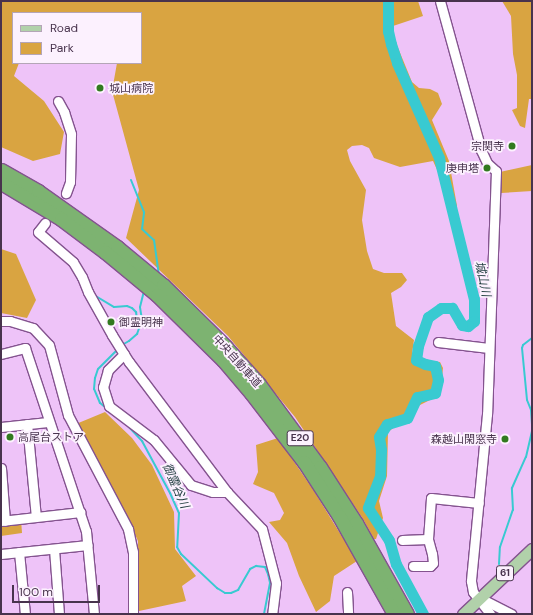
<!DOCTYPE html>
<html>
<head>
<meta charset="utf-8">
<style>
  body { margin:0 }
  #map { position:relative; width:533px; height:615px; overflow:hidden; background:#eec3f8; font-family:"DM Sans","Noto Sans JP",sans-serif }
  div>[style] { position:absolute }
  .green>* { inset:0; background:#d9a441 }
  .stream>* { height:2px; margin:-1px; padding:0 1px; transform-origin:1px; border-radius:1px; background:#38cad1 }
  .river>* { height:11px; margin:-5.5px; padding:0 5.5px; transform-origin:5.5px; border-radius:5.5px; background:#38cad1 }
  .roads { filter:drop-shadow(1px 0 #84538f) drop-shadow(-1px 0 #84538f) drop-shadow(0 1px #84538f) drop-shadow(0 -1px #84538f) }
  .minor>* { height:9px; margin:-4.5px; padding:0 4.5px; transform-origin:4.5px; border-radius:4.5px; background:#fff }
  .major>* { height:11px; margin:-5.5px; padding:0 5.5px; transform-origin:5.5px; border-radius:5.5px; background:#b1d1aa }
  .highway>* { height:13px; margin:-6.5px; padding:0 6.5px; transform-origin:6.5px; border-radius:6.5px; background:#7db371 }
  .dots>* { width:11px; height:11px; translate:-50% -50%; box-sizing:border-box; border:2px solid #fcf1fe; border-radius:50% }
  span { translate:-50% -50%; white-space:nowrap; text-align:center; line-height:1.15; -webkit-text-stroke:3.5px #fcf1fe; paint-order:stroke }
  .shield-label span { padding:1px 3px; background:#fcf1fe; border:1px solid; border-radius:3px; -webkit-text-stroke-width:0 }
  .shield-label { font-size:10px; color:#48334d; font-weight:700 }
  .poi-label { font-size:11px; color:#48334d }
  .left { translate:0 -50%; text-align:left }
  .right { translate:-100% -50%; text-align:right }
  .street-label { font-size:11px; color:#48334d }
  .water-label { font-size:12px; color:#1d3a3c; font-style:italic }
  .frame { position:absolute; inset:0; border:2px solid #48334d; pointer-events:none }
  .legend { position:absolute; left:12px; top:12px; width:130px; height:52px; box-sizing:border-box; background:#fcf1fe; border:1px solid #b4a5b7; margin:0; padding:5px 7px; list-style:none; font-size:12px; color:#48334d }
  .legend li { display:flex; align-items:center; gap:8px; height:20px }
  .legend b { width:20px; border:1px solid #b4a5b7 }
  .scale { position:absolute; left:12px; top:585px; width:88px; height:18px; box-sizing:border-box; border:2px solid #48334d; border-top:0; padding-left:5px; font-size:12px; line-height:14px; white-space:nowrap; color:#48334d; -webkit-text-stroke:3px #fcf1fe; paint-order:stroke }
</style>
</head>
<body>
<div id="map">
  <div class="green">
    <i style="clip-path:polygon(1px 1px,418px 1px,423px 16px,393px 26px,394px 38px,412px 82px,419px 88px,430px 89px,438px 93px,442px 104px,432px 120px,449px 161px,457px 206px,454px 206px,433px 161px,400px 167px,374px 158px,369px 148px,362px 145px,352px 146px,347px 150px,350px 161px,366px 190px,362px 220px,367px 251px,373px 269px,384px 273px,402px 273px,407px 280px,401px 287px,391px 293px,396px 326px,414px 340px,412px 354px,424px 361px,440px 362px,443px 368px,440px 395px,418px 406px,412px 414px,388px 432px,387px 476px,379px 501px,383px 518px,376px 539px,374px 539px,363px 519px,295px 417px,228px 336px,126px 238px,139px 190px,112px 91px,117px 63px,141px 63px,141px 13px,13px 13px,13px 63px,19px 63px,14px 76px,44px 101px,64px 132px,60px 154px,33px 161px,1px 147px)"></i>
    <i style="clip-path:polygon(502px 1px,532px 1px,532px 99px,529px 99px,525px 128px,520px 126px,512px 110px,517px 108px,517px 75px,513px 54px,511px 16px)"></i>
    <i style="clip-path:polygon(532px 165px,532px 191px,501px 193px,500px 172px)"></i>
    <i style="clip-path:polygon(1px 249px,16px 254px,36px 300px,27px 318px,1px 313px)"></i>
    <i style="clip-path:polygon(105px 412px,132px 438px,152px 465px,174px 512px,175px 549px,196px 576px,182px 586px,186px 601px,139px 611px,138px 541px,119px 500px,76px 424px)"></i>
    <i style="clip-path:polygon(278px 438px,314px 491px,357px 561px,334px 576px,330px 601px,316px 612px,299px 576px,287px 543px,269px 522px,280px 520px,284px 513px,274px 493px,253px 484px,258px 472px,256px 445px)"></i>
    <i style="clip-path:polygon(21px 519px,22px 533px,1px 536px,1px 521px)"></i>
  </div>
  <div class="stream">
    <i style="left:131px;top:180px;width:35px;rotate:68deg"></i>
    <i style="left:144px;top:213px;width:16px;rotate:97deg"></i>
    <i style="left:142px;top:229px;width:16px;rotate:43deg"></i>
    <i style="left:154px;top:240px;width:34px;rotate:82deg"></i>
    <i style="left:94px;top:295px;width:23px;rotate:31deg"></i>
    <i style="left:114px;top:307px;width:13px;rotate:-4deg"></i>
    <i style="left:127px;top:306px;width:5px;rotate:22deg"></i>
    <i style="left:132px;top:308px;width:6px;rotate:45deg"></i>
    <i style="left:136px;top:312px;width:15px;rotate:82deg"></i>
    <i style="left:532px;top:338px;width:11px;rotate:142deg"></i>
    <i style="left:523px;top:345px;width:3px;rotate:108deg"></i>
    <i style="left:522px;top:348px;width:52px;rotate:84.5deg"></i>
    <i style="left:527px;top:400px;width:11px;rotate:68deg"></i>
    <i style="left:531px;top:410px;width:16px;rotate:86deg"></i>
    <i style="left:122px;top:345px;width:8px;rotate:-30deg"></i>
    <i style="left:129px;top:341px;width:11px;rotate:-41deg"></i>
    <i style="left:137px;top:334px;width:15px;rotate:-70deg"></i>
    <i style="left:142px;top:320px;width:13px;rotate:-99deg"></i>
    <i style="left:140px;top:307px;width:16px;rotate:-76deg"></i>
    <i style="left:106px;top:408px;width:8px;rotate:-140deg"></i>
    <i style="left:100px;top:403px;width:15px;rotate:-113deg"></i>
    <i style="left:94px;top:389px;width:11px;rotate:-85deg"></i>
    <i style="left:95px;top:378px;width:9px;rotate:-72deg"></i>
    <i style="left:98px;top:369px;width:28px;rotate:-45deg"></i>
    <i style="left:128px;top:426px;width:21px;rotate:47deg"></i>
    <i style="left:142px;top:441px;width:59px;rotate:61.7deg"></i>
    <i style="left:170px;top:493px;width:22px;rotate:66deg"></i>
    <i style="left:179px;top:513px;width:34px;rotate:93deg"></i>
    <i style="left:177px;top:547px;width:8px;rotate:60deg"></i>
    <i style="left:181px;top:554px;width:50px;rotate:43.4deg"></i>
    <i style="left:217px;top:588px;width:9px;rotate:32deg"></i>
    <i style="left:225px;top:593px;width:6px"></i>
    <i style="left:231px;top:593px;width:8px;rotate:-23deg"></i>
    <i style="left:238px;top:590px;width:24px;rotate:-60deg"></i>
    <i style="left:250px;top:569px;width:7px;rotate:-27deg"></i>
    <i style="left:256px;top:566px;width:9px;rotate:6deg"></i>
    <i style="left:265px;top:567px;width:8px;rotate:67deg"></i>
    <i style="left:268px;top:574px;width:9px;rotate:77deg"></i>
    <i style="left:270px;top:583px;width:32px;rotate:101deg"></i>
    <i style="left:499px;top:564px;width:17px;rotate:-87deg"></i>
    <i style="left:500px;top:547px;width:39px;rotate:-71deg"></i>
    <i style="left:513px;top:510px;width:22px;rotate:-93deg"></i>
    <i style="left:512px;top:488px;width:34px;rotate:-66deg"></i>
    <i style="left:526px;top:457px;width:27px;rotate:-77deg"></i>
  </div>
  <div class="river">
    <i style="left:388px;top:1px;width:30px;rotate:90deg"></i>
    <i style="left:388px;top:31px;width:13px;rotate:77deg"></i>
    <i style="left:391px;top:44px;width:20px;rotate:72deg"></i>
    <i style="left:397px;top:63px;width:104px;rotate:66.1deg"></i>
    <i style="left:439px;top:158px;width:145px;rotate:76.1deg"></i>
    <i style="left:474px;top:299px;width:22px;rotate:90deg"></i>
    <i style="left:474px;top:321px;width:8px;rotate:140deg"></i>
    <i style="left:468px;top:326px;width:6px;rotate:-171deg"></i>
    <i style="left:462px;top:325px;width:20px;rotate:-120deg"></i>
    <i style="left:452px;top:308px;width:11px;rotate:180deg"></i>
    <i style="left:441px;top:308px;width:16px;rotate:145deg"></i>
    <i style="left:428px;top:317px;width:31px;rotate:109deg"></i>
    <i style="left:418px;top:346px;width:14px;rotate:98deg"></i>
    <i style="left:416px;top:360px;width:10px;rotate:24deg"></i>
    <i style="left:425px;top:364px;width:10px;rotate:11deg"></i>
    <i style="left:435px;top:366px;width:14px;rotate:78deg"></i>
    <i style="left:438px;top:380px;width:13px;rotate:103deg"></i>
    <i style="left:435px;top:393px;width:18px;rotate:167deg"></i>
    <i style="left:417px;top:397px;width:23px;rotate:115deg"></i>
    <i style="left:407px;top:418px;width:21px;rotate:163deg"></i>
    <i style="left:387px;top:424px;width:15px;rotate:122deg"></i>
    <i style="left:379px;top:437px;width:13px;rotate:81deg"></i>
    <i style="left:381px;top:450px;width:26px;rotate:92deg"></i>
    <i style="left:380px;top:476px;width:34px;rotate:111deg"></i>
    <i style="left:368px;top:508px;width:38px;rotate:57deg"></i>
    <i style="left:389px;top:540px;width:25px;rotate:74deg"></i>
    <i style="left:396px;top:564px;width:57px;rotate:61.6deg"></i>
  </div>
  <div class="roads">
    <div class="minor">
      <i style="left:440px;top:1px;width:155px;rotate:74.6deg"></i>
      <i style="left:481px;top:150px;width:14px;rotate:65deg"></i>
      <i style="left:487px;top:163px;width:12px;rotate:42deg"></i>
      <i style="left:496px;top:171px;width:243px;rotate:92.1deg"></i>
      <i style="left:487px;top:414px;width:168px;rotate:95.5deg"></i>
      <i style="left:471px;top:581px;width:11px;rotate:80deg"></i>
      <i style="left:473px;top:592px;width:28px;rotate:52deg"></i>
      <i style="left:58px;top:101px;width:13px;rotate:61deg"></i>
      <i style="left:64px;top:112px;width:23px;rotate:72deg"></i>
      <i style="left:71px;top:134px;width:48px;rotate:91.2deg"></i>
      <i style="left:70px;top:182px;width:12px;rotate:110deg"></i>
      <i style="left:45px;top:223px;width:11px;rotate:128deg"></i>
      <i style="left:38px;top:232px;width:46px;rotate:40.6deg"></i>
      <i style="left:73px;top:262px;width:17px;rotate:59deg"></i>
      <i style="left:82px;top:277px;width:16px;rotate:68deg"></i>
      <i style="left:88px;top:292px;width:49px;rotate:60.8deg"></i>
      <i style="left:112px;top:335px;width:32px;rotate:58deg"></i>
      <i style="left:129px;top:362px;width:163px;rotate:53deg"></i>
      <i style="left:227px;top:492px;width:51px;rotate:46.6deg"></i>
      <i style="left:262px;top:529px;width:56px;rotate:75.5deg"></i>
      <i style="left:276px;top:583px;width:31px;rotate:97deg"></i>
      <i style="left:1px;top:321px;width:9px"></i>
      <i style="left:10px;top:321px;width:24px;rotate:17deg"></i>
      <i style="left:33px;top:328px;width:23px;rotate:47deg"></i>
      <i style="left:49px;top:345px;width:73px;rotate:74.8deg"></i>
      <i style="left:68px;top:415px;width:129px;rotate:62.2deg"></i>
      <i style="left:128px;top:529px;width:24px;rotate:78deg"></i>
      <i style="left:133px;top:552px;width:62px;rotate:90deg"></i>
      <i style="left:438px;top:342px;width:51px;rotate:6.7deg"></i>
      <i style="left:1px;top:354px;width:25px;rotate:-14deg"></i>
      <i style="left:25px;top:348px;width:193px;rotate:71.6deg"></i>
      <i style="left:86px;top:531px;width:83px;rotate:84.5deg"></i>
      <i style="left:124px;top:354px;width:23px;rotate:135deg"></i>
      <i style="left:108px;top:370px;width:18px;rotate:106deg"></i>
      <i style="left:103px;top:387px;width:20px;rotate:72deg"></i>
      <i style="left:109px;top:406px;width:56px;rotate:37.1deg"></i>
      <i style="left:154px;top:440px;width:58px;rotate:50.6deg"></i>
      <i style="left:191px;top:485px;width:23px;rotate:18deg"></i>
      <i style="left:213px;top:492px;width:14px"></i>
      <i style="left:27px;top:424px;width:93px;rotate:84.5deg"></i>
      <i style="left:1px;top:427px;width:47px;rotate:-6.1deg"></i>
      <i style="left:1px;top:468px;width:53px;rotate:85.7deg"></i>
      <i style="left:1px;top:521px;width:80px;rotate:-6.5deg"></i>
      <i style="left:402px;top:540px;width:26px;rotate:-2deg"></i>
      <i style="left:54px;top:549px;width:65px;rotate:85.6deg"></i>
      <i style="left:19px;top:552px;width:62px;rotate:84.5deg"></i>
      <i style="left:1px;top:554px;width:87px;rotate:-5.9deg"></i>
      <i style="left:413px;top:566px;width:17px"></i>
      <i style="left:430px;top:566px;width:4px;rotate:-45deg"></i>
      <i style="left:433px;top:563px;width:9px;rotate:-96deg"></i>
      <i style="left:432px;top:554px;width:16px;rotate:-105deg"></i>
      <i style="left:428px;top:539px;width:41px;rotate:-85.8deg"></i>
      <i style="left:431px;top:498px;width:48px;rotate:5.9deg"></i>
      <i style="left:347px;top:592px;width:22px;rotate:87deg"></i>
      <i style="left:482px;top:599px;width:33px;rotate:27deg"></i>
    </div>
    <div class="major">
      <i style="left:463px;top:614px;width:95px;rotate:-43.3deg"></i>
    </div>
    <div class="highway">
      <i style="left:1px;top:170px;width:43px;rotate:29.6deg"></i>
      <i style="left:38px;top:191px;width:97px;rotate:35.3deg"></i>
      <i style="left:117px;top:247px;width:60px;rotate:39.6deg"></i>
      <i style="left:163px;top:285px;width:88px;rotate:44.5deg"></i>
      <i style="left:226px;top:347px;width:50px;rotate:48.3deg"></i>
      <i style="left:259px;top:384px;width:103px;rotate:53.7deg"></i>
      <i style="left:320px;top:467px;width:67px;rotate:57.3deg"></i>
      <i style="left:356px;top:523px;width:104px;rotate:60.7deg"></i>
      <i style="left:1px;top:183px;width:70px;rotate:31deg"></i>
      <i style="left:61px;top:219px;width:55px;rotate:36.9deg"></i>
      <i style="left:105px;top:252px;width:67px;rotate:39.6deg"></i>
      <i style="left:157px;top:295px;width:93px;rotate:44.6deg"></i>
      <i style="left:223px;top:360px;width:43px;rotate:49.7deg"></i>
      <i style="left:251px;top:393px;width:87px;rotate:52.5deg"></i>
      <i style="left:304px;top:462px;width:64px;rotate:57.1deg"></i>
      <i style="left:339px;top:516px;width:112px;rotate:60.7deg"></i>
    </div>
  </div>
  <div class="dots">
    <i style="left:100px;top:88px;background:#317a1f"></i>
    <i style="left:512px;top:146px;background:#317a1f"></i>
    <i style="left:487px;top:168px;background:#317a1f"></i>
    <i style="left:111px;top:322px;background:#317a1f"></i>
    <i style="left:10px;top:437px;background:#317a1f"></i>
    <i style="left:505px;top:439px;background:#317a1f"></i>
  </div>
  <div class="shield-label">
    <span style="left:300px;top:438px">E20</span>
    <span style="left:505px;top:573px">61</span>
  </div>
  <div class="poi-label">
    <span class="left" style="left:109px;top:88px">城山病院</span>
    <span class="right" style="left:504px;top:146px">宗関寺</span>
    <span class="right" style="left:479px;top:168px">庚申塔</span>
    <span class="left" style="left:119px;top:322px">御霊明神</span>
    <span class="left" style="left:18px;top:437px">高尾台ストア</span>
    <span class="right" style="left:497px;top:439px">森越山閑窓寺</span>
  </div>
  <div class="street-label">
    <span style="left:237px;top:361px;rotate:48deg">中央自動車道</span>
  </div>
  <div class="water-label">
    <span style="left:482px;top:279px;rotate:78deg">城山川</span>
    <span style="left:175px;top:486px;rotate:66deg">御霊谷川</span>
  </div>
  <div class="frame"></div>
  <ul class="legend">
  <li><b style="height:5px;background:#b1d1aa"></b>Road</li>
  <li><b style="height:11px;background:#d9a441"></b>Park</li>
  </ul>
  <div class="scale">100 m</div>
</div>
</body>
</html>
